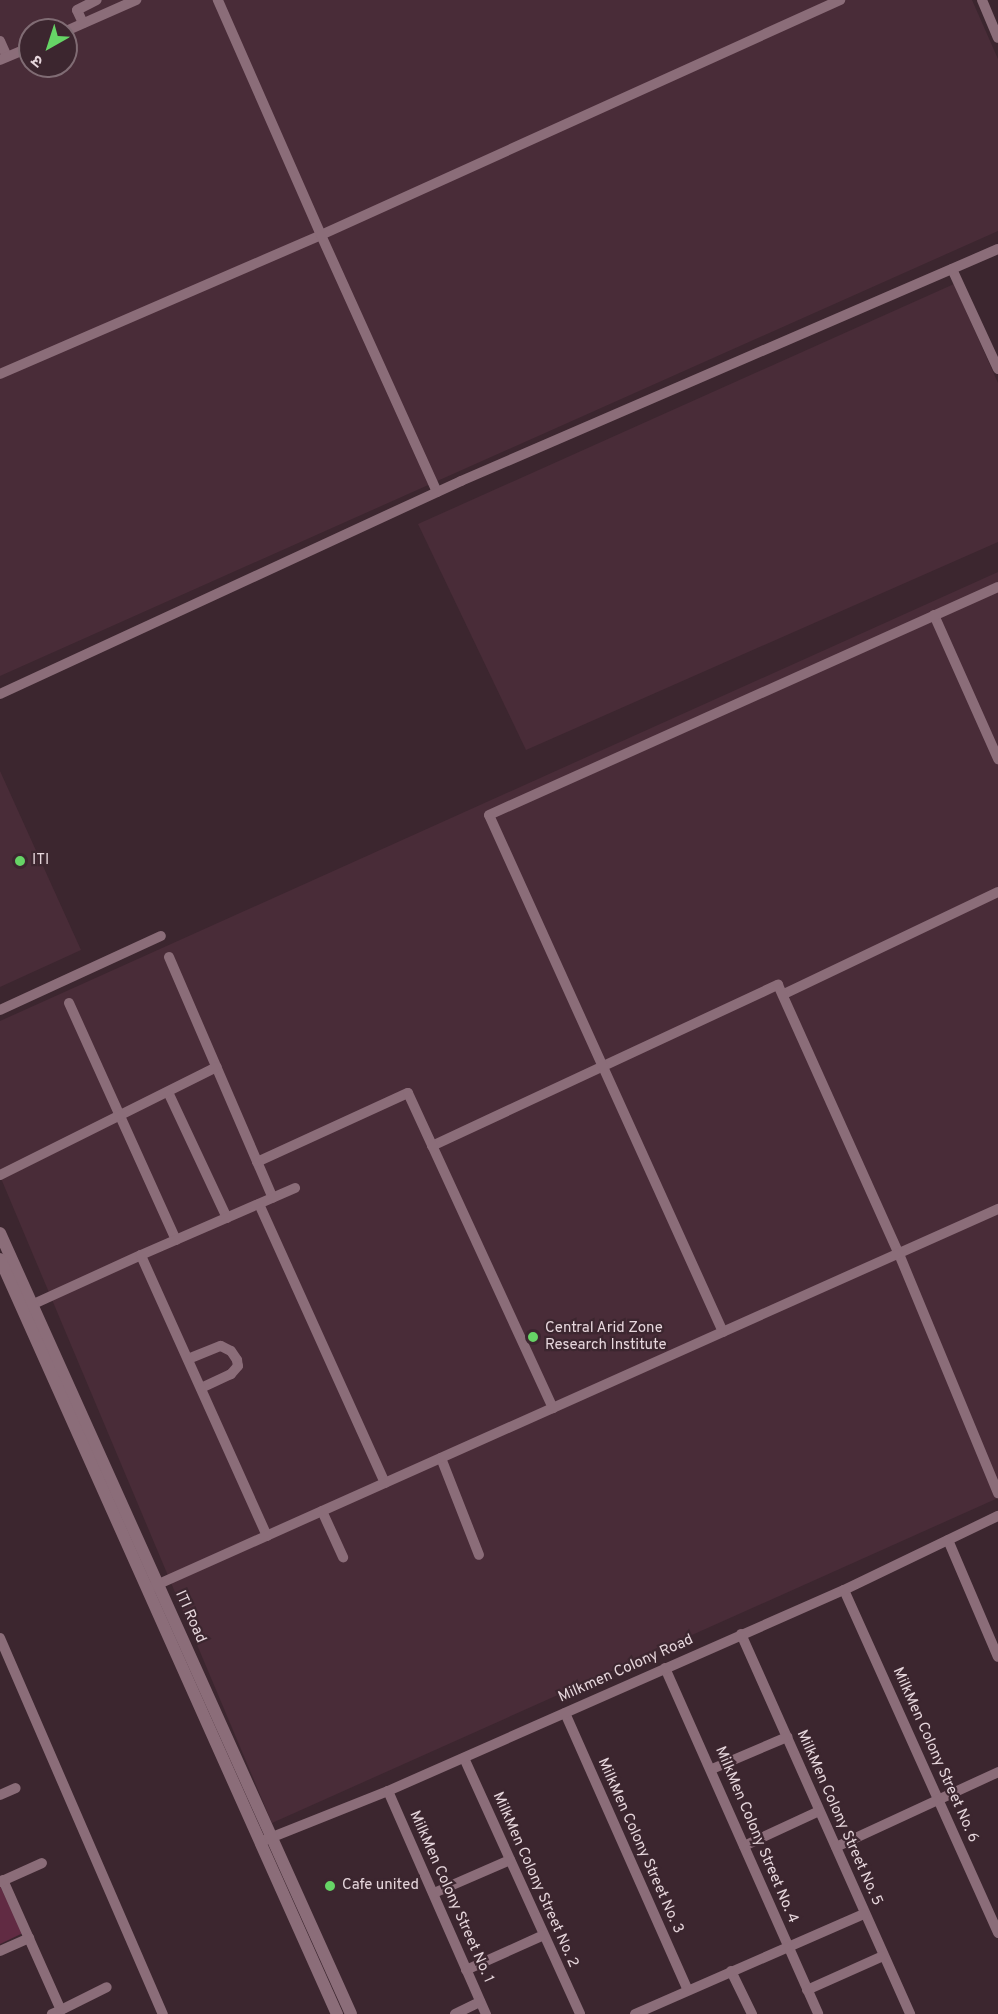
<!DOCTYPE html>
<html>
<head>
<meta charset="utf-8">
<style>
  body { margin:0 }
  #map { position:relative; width:998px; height:2014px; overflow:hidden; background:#3c262f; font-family:Overpass,"Noto Sans Devanagari",sans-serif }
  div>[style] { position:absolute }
  .built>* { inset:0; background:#492c38 }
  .green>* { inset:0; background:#612b43 }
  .minor>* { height:10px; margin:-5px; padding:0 5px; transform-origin:5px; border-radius:5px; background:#8b6d79 }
  .tertiary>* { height:12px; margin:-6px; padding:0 6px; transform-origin:6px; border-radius:6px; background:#8b6d79 }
  .dots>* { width:16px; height:16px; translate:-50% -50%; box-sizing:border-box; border:3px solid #3c262f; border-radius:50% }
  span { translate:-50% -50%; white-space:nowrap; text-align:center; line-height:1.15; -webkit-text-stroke:4.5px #3c262f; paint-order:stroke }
  .poi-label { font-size:15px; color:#e6d6dc }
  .left { translate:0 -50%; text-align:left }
  .street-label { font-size:15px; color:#e6d6dc }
  .north { position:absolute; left:18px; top:18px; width:60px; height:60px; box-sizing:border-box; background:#3c262f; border:2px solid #806c74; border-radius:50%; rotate:219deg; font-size:16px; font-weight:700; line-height:24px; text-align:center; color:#e6d6dc }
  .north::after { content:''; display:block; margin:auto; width:21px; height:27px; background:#66d466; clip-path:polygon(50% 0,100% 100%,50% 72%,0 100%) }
</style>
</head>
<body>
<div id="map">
  <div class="built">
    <i style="clip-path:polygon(evenodd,0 0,972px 0,998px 59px,998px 231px,0 676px,0 0,30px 30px,66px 30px,66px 66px,30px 66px,30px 30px)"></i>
    <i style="clip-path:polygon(954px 284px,998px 383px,998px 542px,526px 750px,418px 524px)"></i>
    <i style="clip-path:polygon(998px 572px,998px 1498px,272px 1823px,0 1176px,0 1021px)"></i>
    <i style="clip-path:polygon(0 771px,81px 950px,0 987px)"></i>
  </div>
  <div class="green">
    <i style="clip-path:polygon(0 1886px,23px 1933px,0 1944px)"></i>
  </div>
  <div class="minor">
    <i style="left:982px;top:0;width:41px;rotate:67.2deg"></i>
    <i style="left:83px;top:23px;width:14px;rotate:-115deg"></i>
    <i style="left:77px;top:10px;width:22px;rotate:-27deg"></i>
    <i style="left:66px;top:31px;width:77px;rotate:-23.9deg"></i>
    <i style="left:0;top:41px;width:17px;rotate:66deg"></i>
    <i style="left:0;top:60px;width:33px;rotate:-23deg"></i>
    <i style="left:952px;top:269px;width:110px;rotate:65.3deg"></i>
    <i style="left:0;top:374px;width:350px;rotate:-23.4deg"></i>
    <i style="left:321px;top:235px;width:257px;rotate:-113.7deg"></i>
    <i style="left:437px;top:492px;width:282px;rotate:-114.3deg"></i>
    <i style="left:321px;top:235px;width:570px;rotate:-24.36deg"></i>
    <i style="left:934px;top:615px;width:158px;rotate:66deg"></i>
    <i style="left:0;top:694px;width:508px;rotate:-24.8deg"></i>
    <i style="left:461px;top:481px;width:585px;rotate:-23.37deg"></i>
    <i style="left:169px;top:957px;width:262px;rotate:66.7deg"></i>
    <i style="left:784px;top:994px;width:237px;rotate:-25.5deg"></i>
    <i style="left:69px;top:1003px;width:260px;rotate:65.7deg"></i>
    <i style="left:0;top:1010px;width:177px;rotate:-24.7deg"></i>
    <i style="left:168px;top:1092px;width:139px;rotate:64.9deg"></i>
    <i style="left:432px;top:1146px;width:382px;rotate:-25deg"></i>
    <i style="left:778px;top:985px;width:295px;rotate:65.8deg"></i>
    <i style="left:899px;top:1254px;width:259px;rotate:67.5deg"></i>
    <i style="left:257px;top:1162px;width:166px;rotate:-24.6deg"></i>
    <i style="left:408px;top:1093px;width:347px;rotate:65.3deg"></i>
    <i style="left:0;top:1175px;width:242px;rotate:-26.5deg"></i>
    <i style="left:259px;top:1204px;width:306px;rotate:65.7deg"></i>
    <i style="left:27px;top:1307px;width:125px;rotate:-24.5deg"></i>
    <i style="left:723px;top:1332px;width:567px;rotate:-114.35deg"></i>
    <i style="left:489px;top:815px;width:558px;rotate:-24.13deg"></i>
    <i style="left:188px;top:1359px;width:35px;rotate:-22deg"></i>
    <i style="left:221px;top:1346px;width:11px;rotate:27deg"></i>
    <i style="left:231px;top:1351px;width:11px;rotate:56deg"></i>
    <i style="left:237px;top:1360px;width:6px;rotate:81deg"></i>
    <i style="left:238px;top:1366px;width:11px;rotate:131deg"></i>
    <i style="left:231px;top:1374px;width:33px;rotate:155deg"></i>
    <i style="left:441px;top:1458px;width:104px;rotate:68.6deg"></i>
    <i style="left:322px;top:1511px;width:51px;rotate:65.5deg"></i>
    <i style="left:267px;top:1536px;width:308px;rotate:-114.2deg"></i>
    <i style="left:141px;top:1255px;width:168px;rotate:-23.5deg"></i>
    <i style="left:948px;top:1540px;width:127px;rotate:66.9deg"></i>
    <i style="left:152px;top:1587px;width:927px;rotate:-24.08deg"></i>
    <i style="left:844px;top:1590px;width:376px;rotate:65.8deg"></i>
    <i style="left:741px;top:1634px;width:416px;rotate:66deg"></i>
    <i style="left:0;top:1638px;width:410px;rotate:66.6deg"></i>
    <i style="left:665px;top:1668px;width:378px;rotate:66.1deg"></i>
    <i style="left:565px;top:1713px;width:303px;rotate:66.1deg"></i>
    <i style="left:464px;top:1758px;width:281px;rotate:65.6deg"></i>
    <i style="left:712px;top:1769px;width:82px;rotate:-23.1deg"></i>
    <i style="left:388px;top:1791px;width:244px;rotate:66.3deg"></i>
    <i style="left:0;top:1795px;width:17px;rotate:-24deg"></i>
    <i style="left:265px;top:1840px;width:132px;rotate:-21.7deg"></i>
    <i style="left:388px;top:1791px;width:498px;rotate:-23.8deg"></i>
    <i style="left:844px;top:1590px;width:171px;rotate:-25.7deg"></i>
    <i style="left:744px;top:1846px;width:83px;rotate:-25deg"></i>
    <i style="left:836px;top:1847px;width:179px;rotate:-24.8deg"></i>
    <i style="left:3px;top:1880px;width:142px;rotate:66deg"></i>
    <i style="left:61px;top:2010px;width:10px;rotate:156deg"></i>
    <i style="left:0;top:1882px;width:46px;rotate:-24.3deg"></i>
    <i style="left:434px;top:1893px;width:83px;rotate:-23.5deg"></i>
    <i style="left:0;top:1951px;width:32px;rotate:-24deg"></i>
    <i style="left:466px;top:1970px;width:85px;rotate:-24.2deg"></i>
    <i style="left:731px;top:1971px;width:48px;rotate:64deg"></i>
    <i style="left:807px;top:1990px;width:83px;rotate:-24.1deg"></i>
    <i style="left:61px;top:2010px;width:51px;rotate:-26.6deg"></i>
    <i style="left:455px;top:2014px;width:28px;rotate:-26deg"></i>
    <i style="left:635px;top:2014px;width:250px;rotate:-23.6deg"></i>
  </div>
  <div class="tertiary">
    <i style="left:0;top:1233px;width:856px;rotate:65.8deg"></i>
    <i style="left:0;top:1259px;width:827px;rotate:65.95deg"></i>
  </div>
  <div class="dots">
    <i style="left:20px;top:861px;background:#66d466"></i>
    <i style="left:533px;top:1337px;background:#66d466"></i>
    <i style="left:330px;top:1886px;background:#66d466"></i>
  </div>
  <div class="poi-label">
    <span class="left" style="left:32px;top:861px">ITI</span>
    <span class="left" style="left:545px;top:1337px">Central Arid Zone<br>Research Institute</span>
    <span class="left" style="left:342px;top:1886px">Cafe united</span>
  </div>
  <div class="street-label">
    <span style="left:190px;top:1617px;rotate:66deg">ITI Road</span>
    <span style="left:626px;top:1669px;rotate:-24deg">Milkmen Colony Road</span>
    <span style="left:935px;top:1755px;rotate:66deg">MilkMen Colony Street No. 6</span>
    <span style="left:839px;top:1818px;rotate:66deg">MilkMen Colony Street No. 5</span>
    <span style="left:756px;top:1835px;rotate:67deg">MilkMen Colony Street No. 4</span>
    <span style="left:640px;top:1846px;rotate:66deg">MilkMen Colony Street No. 3</span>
    <span style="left:535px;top:1880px;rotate:66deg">MilkMen Colony Street No. 2</span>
    <span style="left:451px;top:1897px;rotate:66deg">MilkMen Colony Street No. 1</span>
  </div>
  <div class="north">उ</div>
</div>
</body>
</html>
